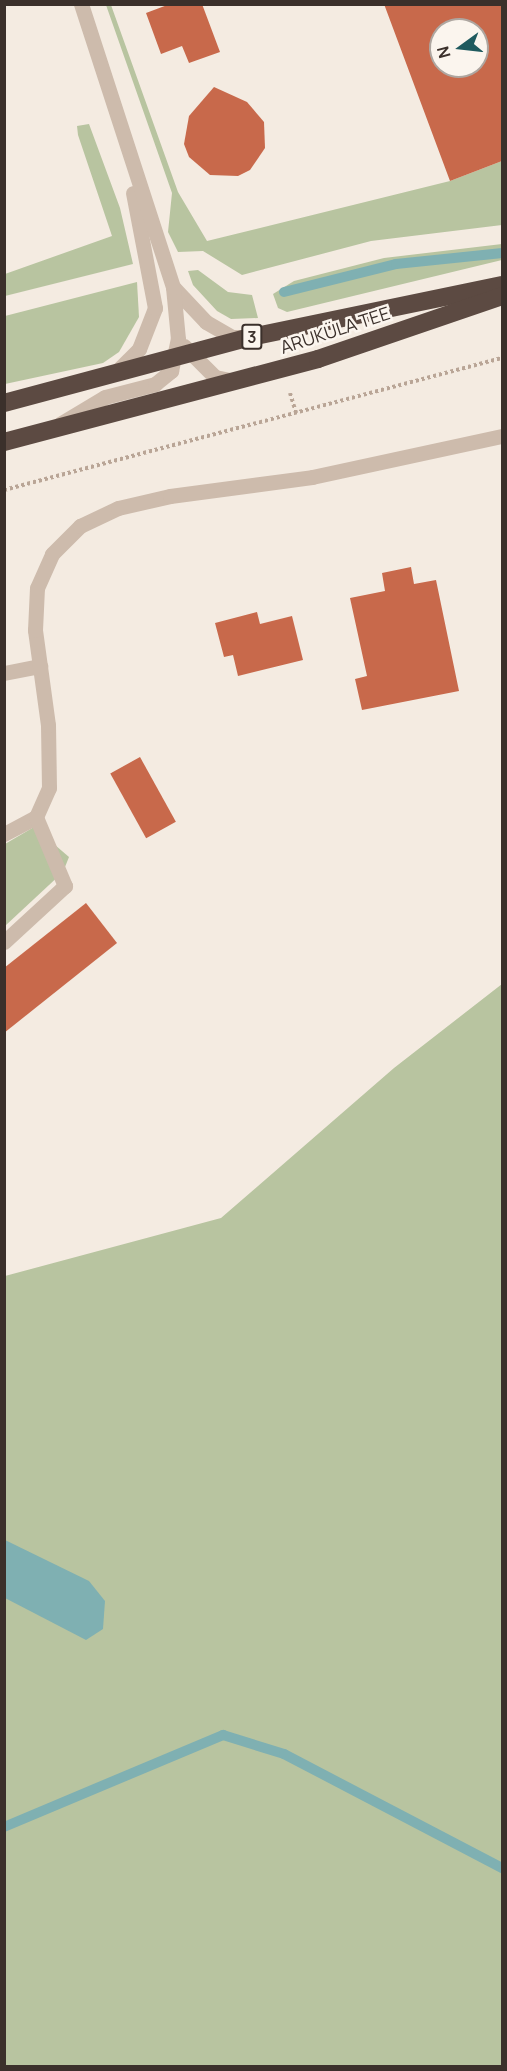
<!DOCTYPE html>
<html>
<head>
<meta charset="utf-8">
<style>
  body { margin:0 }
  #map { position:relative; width:507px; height:2071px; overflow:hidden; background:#f4ebe1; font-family:Manrope,sans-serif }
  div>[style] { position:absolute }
  .green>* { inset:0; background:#b8c4a0 }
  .water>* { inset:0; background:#7fb0b2 }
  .stream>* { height:10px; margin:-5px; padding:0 5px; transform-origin:5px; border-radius:5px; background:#7fb0b2 }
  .building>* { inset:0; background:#c8694b; transform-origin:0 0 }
  .path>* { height:4px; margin-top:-2px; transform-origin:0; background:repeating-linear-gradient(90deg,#b9a596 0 3px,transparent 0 6px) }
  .minor>* { height:15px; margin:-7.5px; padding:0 7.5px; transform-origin:7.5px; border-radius:7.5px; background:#cdbbac }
  .highway>* { height:18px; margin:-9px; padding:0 9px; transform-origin:9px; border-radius:9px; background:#5c4a42 }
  span { translate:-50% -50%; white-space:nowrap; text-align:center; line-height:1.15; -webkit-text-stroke:5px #fbf5ee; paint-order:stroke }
  .shield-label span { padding:2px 4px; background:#fbf5ee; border:2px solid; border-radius:4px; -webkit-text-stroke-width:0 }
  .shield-label { font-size:16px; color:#3b302b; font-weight:700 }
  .street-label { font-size:18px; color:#3b302b }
  .frame { position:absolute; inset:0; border:6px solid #3b302b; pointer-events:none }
  .north { position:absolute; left:429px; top:18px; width:60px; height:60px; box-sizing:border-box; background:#fbf5ee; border:2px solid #aea6a0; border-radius:50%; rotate:255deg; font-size:16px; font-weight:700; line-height:24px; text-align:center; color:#3b302b }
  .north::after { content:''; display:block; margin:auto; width:21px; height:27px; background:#1f5a5e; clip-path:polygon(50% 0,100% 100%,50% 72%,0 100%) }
</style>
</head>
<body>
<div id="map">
  <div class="green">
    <i style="clip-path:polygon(106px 5px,111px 5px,178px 192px,207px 241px,450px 181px,502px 161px,502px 225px,371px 241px,242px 275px,203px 251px,178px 252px,168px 232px,172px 193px)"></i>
    <i style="clip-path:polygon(89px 124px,120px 208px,133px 264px,5px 296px,5px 274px,112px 236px,78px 135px,77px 126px)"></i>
    <i style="clip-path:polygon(502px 244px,502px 260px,287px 312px,278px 308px,273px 294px,294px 281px,384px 258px)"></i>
    <i style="clip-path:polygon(198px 270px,228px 292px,252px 295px,258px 318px,231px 319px,217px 311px,193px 285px,188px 271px)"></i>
    <i style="clip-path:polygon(137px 282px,139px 317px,119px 352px,103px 363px,5px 384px,5px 316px)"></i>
    <i style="clip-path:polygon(34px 827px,69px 857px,63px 872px,5px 926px,5px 844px)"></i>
    <i style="clip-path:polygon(502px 984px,502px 2066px,5px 2066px,5px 1276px,221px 1218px,394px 1068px)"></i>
  </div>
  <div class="water">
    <i style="clip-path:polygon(5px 1540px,89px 1581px,105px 1601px,103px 1629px,86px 1640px,5px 1598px)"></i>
  </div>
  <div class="stream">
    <i style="left:284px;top:292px;width:115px;rotate:-14deg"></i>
    <i style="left:396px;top:264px;width:107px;rotate:-5.9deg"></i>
    <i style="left:4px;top:1827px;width:238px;rotate:-22.8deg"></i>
    <i style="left:223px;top:1735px;width:64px;rotate:17.3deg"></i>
    <i style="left:284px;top:1754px;width:246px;rotate:27.6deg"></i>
  </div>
  <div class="building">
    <i style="clip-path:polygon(170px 4px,202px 4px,220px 52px,189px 63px,182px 46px,161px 54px,146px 13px)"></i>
    <i style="clip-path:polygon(evenodd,384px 4px,502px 4px,502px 161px,450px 181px,384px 4px,441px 30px,477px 30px,477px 66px,441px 66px,441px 30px)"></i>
    <i style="clip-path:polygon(214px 87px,247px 102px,264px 122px,265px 148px,250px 170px,238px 176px,210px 175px,189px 157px,184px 144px,189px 116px)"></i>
    <i style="clip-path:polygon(411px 567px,414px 584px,436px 580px,459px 691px,362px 710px,355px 679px,367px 676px,350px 598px,385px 591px,382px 573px)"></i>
    <i style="clip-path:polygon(257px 612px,260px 624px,292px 616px,303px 660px,238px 676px,233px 655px,224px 657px,215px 623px)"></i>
    <i style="left:140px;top:757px;width:74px;height:34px;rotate:61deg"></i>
    <i style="clip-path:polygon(86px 903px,117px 943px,4px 1033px,4px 968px)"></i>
  </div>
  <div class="path">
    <i style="left:290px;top:393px;width:21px;rotate:73deg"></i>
    <i style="left:4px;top:490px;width:515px;rotate:-14.85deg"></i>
  </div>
  <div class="minor">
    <i style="left:173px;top:287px;width:48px;rotate:46.7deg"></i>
    <i style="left:206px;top:322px;width:30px;rotate:30deg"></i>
    <i style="left:232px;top:337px;width:13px"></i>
    <i style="left:184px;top:346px;width:44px;rotate:45deg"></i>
    <i style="left:215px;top:377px;width:19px;rotate:12deg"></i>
    <i style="left:115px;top:373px;width:34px;rotate:-45deg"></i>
    <i style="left:139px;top:349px;width:44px;rotate:-68.7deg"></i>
    <i style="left:155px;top:308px;width:117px;rotate:-100.8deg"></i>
    <i style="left:60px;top:424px;width:52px;rotate:-31deg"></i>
    <i style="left:105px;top:397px;width:52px;rotate:-14.6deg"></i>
    <i style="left:155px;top:384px;width:21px;rotate:-39deg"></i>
    <i style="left:171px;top:371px;width:33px;rotate:-78deg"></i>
    <i style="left:178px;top:339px;width:52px;rotate:-95.5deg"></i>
    <i style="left:173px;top:287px;width:298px;rotate:-108deg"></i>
    <i style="left:4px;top:673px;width:37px;rotate:-11deg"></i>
    <i style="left:4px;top:834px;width:36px;rotate:-28deg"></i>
    <i style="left:36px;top:817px;width:32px;rotate:-66deg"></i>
    <i style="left:49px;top:788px;width:63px;rotate:-90.9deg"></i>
    <i style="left:48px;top:725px;width:96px;rotate:-97.8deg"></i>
    <i style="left:35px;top:630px;width:42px;rotate:-87.3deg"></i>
    <i style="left:37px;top:588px;width:37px;rotate:-66deg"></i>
    <i style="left:52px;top:554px;width:40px;rotate:-45deg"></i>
    <i style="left:80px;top:526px;width:42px;rotate:-25.3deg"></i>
    <i style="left:118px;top:508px;width:53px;rotate:-13deg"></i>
    <i style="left:170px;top:496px;width:143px;rotate:-7.6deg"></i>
    <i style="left:312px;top:477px;width:194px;rotate:-12.2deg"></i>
    <i style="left:4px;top:942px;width:83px;rotate:-42.6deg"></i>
    <i style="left:65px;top:886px;width:75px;rotate:-112.8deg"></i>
  </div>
  <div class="highway">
    <i style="left:4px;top:403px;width:256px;rotate:-15deg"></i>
    <i style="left:251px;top:337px;width:256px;rotate:-11.7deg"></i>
    <i style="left:4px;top:442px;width:325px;rotate:-14.8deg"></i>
    <i style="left:318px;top:359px;width:194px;rotate:-18.9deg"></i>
  </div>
  <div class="shield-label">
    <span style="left:252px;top:337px">3</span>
  </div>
  <div class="street-label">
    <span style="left:335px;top:330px;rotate:-18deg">ARUKÜLA TEE</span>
  </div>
  <div class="frame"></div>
  <div class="north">N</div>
</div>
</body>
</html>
